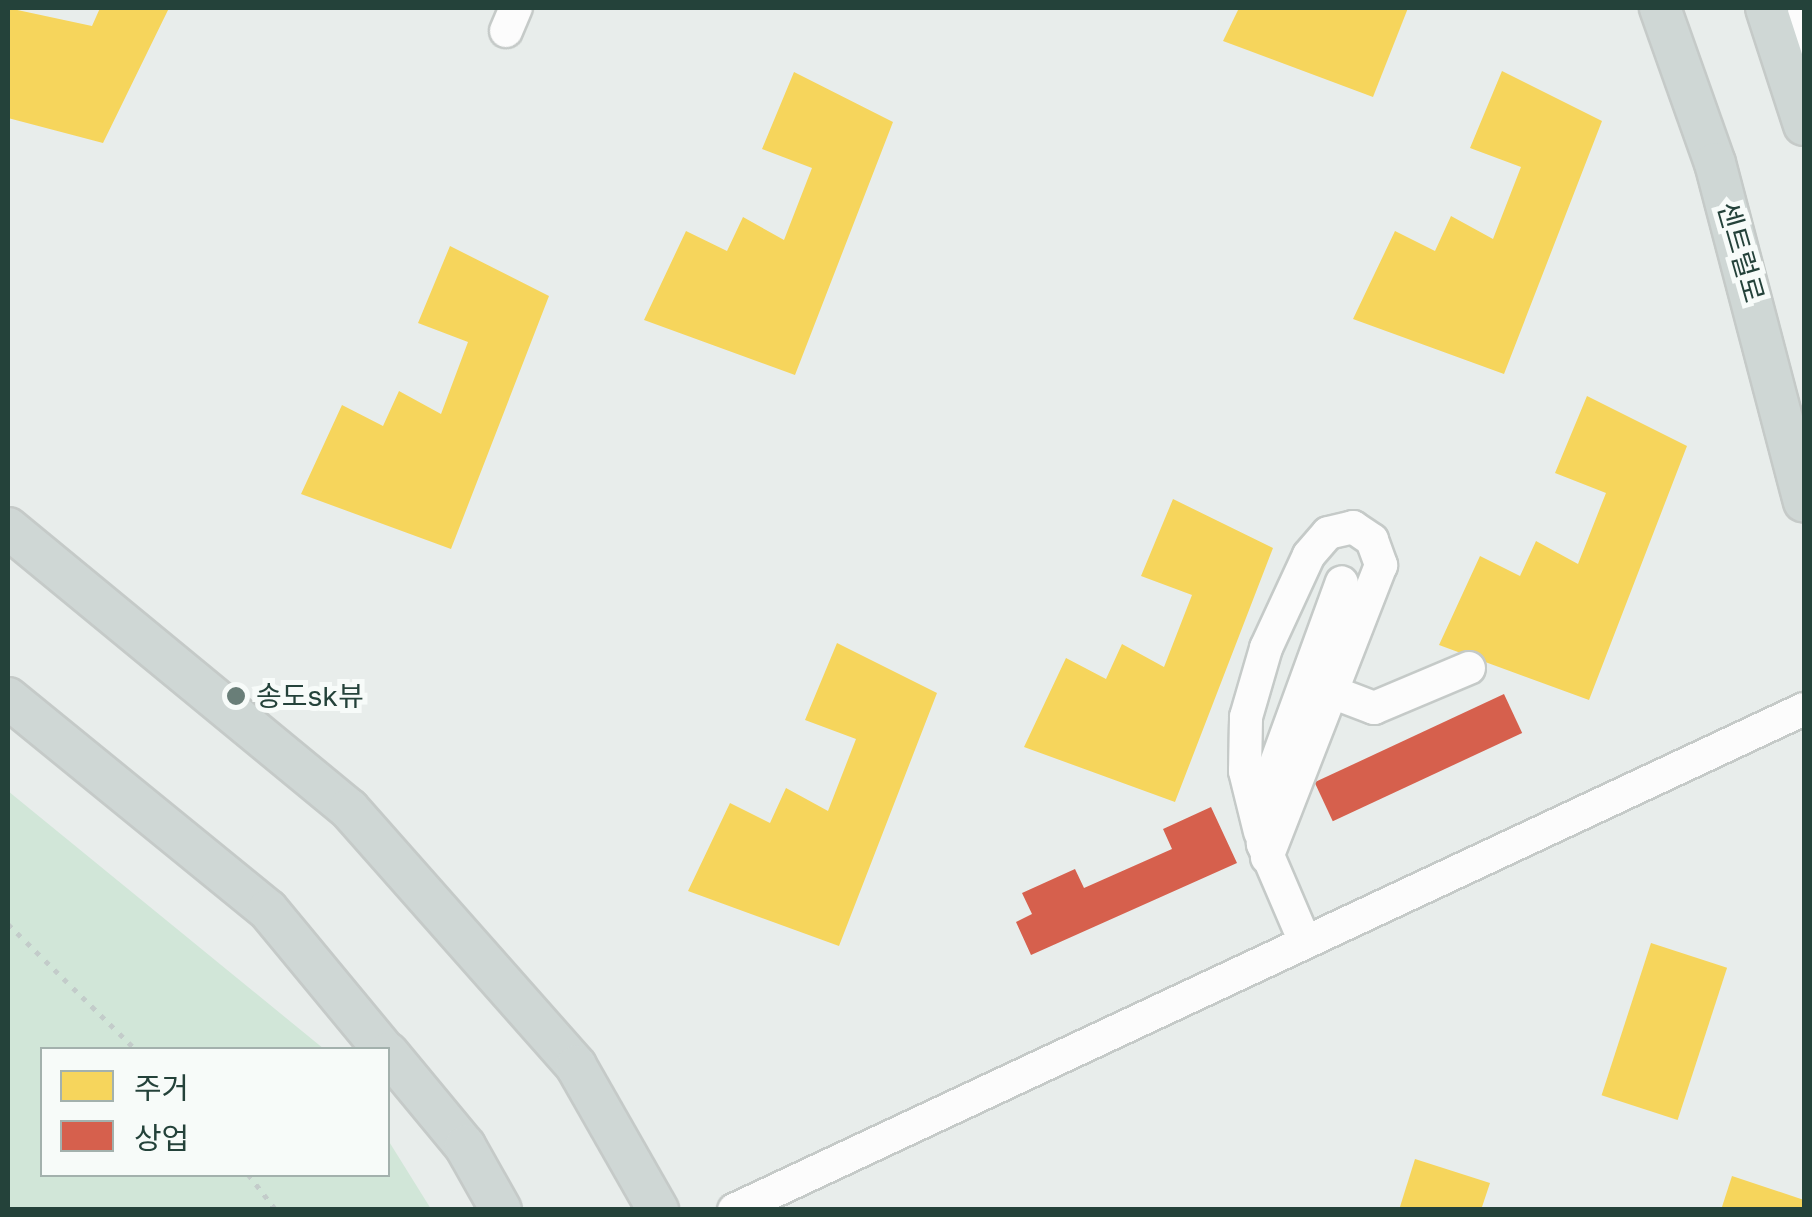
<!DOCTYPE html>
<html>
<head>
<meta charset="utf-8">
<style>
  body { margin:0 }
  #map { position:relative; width:1812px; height:1217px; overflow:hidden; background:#e8edeb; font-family:"Golos Text","Noto Sans KR",sans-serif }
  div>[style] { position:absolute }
  .green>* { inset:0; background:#d1e6d8 }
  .homes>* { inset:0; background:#f6d55c; transform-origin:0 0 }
  .shops>* { inset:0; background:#d6604d; transform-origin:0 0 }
  .path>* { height:5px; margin-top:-2.5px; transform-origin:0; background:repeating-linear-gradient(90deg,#c3ccca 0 5px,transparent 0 13px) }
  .roads { filter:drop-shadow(2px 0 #c5cac8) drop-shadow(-2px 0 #c5cac8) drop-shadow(0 2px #c5cac8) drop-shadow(0 -2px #c5cac8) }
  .minor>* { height:32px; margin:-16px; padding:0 16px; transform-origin:16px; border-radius:16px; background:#fcfcfc }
  .major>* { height:40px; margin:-20px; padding:0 20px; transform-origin:20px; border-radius:20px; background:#cfd7d5 }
  .dots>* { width:28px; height:28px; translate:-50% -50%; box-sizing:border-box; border:5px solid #f7fbf9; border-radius:50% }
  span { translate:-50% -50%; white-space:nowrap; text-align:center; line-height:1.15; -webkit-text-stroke:10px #f7fbf9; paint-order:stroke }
  .street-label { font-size:28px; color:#24423a }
  .poi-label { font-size:28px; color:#24423a }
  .left { translate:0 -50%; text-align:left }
  .frame { position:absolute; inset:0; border:10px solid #24423a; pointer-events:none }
  .legend { position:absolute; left:40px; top:1047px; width:350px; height:130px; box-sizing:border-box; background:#f7fbf9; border:2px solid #a3b1ad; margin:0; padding:12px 18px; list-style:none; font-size:30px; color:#24423a }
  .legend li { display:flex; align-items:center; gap:20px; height:50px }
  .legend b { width:50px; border:2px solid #a3b1ad }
</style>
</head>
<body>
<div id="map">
  <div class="green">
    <i style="clip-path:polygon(8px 791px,324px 1049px,42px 1050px,42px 1174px,388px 1174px,388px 1140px,431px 1209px,8px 1209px)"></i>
  </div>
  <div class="homes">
    <i style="clip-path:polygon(8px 8px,92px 26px,100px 8px,169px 8px,103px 143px,8px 118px)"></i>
    <i style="clip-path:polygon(1239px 8px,1408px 8px,1373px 97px,1223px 41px)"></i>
    <i style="clip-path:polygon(1502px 71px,1602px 121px,1504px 374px,1353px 319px,1395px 231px,1435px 251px,1451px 216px,1493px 239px,1521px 167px,1470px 148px)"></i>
    <i style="clip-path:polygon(794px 72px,893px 122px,795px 375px,644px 320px,686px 231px,727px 251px,743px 217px,784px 240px,812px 168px,762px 149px)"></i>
    <i style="clip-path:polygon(450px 246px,549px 296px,451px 549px,301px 494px,342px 405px,383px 426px,399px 391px,441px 414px,468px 342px,418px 323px)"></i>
    <i style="clip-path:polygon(1587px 396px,1687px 446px,1589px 700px,1439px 645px,1480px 556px,1520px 576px,1536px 541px,1578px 564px,1606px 493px,1555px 473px)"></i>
    <i style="clip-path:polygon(1173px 499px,1273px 548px,1175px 802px,1024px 747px,1066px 658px,1106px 679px,1122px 644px,1164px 667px,1192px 595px,1141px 576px)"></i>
    <i style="clip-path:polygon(837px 643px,937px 693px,839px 946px,688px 891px,730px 803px,770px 823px,786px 788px,828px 811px,856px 739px,805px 720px)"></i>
    <i style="left:1651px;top:943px;width:80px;height:160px;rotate:18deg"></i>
    <i style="clip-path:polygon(1415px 1159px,1490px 1183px,1481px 1210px,1399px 1210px)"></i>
    <i style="clip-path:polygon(1732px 1176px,1804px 1200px,1804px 1210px,1721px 1210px)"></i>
  </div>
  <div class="shops">
    <i style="left:1504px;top:694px;width:43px;height:209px;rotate:65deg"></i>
    <i style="clip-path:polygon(1211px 807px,1237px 863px,1031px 955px,1016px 922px,1032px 914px,1022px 893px,1075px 869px,1084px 888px,1172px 849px,1163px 829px)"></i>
  </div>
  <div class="path">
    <i style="left:8px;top:924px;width:180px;rotate:44.5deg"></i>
    <i style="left:248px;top:1174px;width:46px;rotate:52.1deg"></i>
  </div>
  <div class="roads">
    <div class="minor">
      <i style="left:506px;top:31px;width:25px;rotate:-67deg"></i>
      <i style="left:1790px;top:69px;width:29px;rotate:-90deg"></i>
      <i style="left:1790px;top:40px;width:29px;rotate:-61deg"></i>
      <i style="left:1332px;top:692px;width:45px;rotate:20.9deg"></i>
      <i style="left:1374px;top:708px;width:103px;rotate:-22.8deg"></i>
      <i style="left:1260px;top:832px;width:63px;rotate:-103.8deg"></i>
      <i style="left:1245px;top:771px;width:54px;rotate:-88.9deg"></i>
      <i style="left:1246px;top:717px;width:72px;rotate:-73.8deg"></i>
      <i style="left:1266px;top:648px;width:102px;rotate:-65.2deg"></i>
      <i style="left:1309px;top:555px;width:29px;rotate:-49deg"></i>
      <i style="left:1328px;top:533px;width:26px;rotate:-13deg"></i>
      <i style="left:1353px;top:527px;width:23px;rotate:34deg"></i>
      <i style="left:1372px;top:540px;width:27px;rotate:70deg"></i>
      <i style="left:1381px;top:565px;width:314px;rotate:111.3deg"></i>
      <i style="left:1305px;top:942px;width:107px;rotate:-113.2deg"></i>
      <i style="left:1263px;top:844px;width:37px;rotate:-95deg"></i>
      <i style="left:1260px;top:807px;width:239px;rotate:-70deg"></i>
      <i style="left:734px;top:1210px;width:1181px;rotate:-25.09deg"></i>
    </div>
    <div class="major">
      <i style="left:1660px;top:8px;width:164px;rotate:70.5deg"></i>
      <i style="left:1715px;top:163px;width:350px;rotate:75.3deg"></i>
      <i style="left:1766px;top:8px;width:123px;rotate:72deg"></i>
      <i style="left:8px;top:528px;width:442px;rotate:39.5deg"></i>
      <i style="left:349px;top:809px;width:343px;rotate:48.5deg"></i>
      <i style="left:576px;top:1066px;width:166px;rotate:60.3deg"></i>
      <i style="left:8px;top:698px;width:335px;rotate:39.2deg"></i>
      <i style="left:268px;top:910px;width:182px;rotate:50.4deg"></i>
      <i style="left:388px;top:1053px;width:121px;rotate:50.4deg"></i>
      <i style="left:465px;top:1146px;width:73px;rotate:60.6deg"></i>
    </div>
  </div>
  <div class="dots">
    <i style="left:236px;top:696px;background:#697e78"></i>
  </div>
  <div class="street-label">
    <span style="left:1741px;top:252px;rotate:74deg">센트럴로</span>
  </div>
  <div class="poi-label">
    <span class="left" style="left:256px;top:696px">송도sk뷰</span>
  </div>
  <div class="frame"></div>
  <ul class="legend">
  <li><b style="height:28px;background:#f6d55c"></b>주거</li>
  <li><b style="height:28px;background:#d6604d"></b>상업</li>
  </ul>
</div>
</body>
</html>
